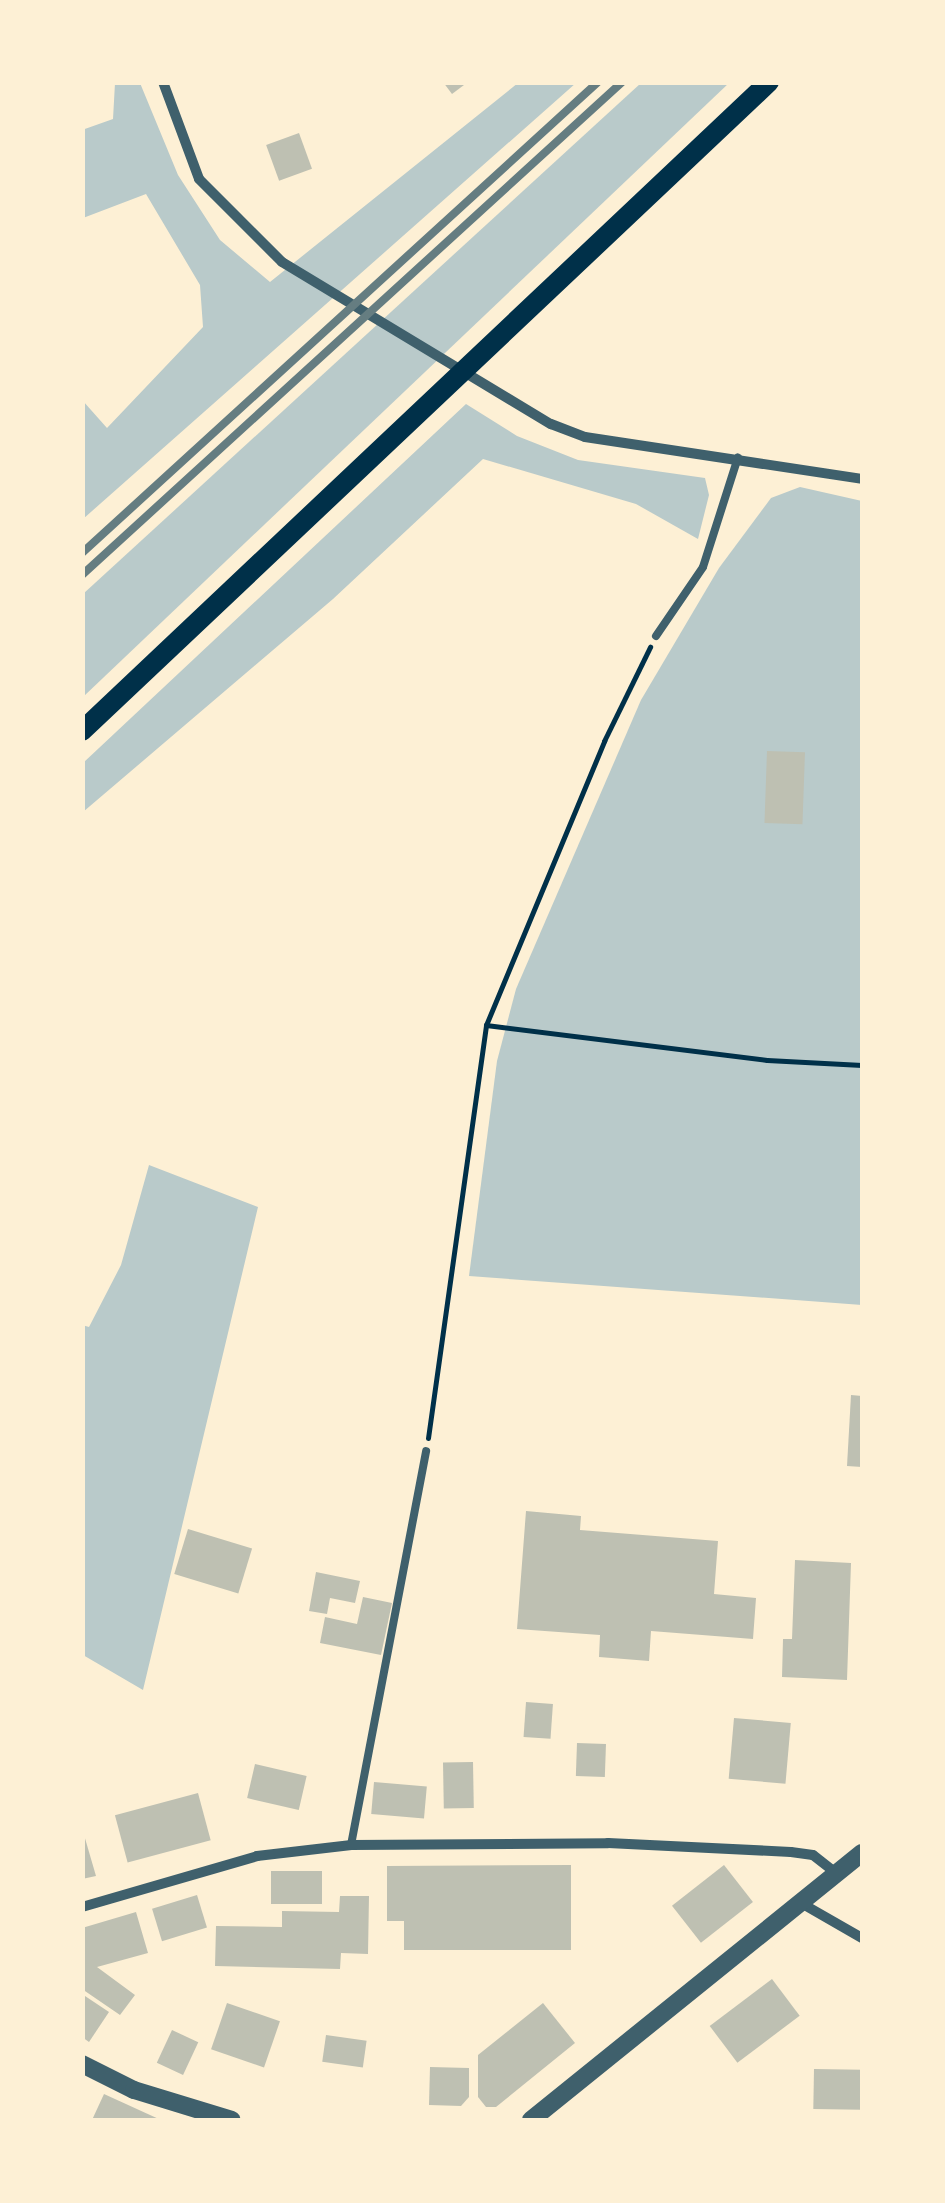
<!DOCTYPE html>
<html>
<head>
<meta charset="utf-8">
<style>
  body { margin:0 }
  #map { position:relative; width:945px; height:2203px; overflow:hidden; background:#fdf0d5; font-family:Mulish,sans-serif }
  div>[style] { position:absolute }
  .green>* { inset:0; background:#b9caca }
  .building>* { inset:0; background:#bec0b2; transform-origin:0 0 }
  .path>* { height:5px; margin:-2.5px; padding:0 2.5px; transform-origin:2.5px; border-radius:2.5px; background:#003049 }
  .service>* { height:8px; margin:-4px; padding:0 4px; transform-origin:4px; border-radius:4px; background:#3f606c }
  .minor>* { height:10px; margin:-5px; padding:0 5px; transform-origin:5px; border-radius:5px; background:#3f606c }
  .tertiary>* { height:18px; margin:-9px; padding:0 9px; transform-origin:9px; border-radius:9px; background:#3f606c }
  .secondary>* { height:20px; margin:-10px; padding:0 10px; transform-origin:10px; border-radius:10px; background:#003049 }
  .rail>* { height:8px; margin:-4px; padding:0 4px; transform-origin:4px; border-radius:4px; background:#657d81 }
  span { translate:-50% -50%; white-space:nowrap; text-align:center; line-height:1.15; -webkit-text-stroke:8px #fdf0d5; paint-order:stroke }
  .frame { position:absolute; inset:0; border:85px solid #fdf0d5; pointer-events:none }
</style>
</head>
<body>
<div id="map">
  <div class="green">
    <i style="clip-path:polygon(115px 83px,140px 83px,178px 175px,220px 240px,270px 282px,518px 83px,576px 83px,83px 519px,83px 401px,107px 428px,203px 327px,200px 285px,146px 194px,83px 218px,82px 130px,113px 119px)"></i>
    <i style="clip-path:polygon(641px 83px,729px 83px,83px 697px,83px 594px)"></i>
    <i style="clip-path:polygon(466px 404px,517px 436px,578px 460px,705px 478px,709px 495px,698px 539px,636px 504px,483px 459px,333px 599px,83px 812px,83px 763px)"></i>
    <i style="clip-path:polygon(800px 487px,862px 501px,862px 1305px,469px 1276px,497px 1061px,516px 989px,641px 700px,719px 568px,771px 498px)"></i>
    <i style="clip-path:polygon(149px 1165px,258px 1207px,143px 1690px,83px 1655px,82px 1325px,89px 1327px,121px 1265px)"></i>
  </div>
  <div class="building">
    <i style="clip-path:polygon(443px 82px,468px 82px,452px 94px)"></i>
    <i style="left:299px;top:133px;width:38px;height:35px;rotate:70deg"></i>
    <i style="left:767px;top:751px;width:38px;height:72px;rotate:2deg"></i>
    <i style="clip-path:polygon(851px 1395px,862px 1396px,862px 1467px,847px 1466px)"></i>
    <i style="clip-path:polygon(526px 1511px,581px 1516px,580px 1530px,718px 1541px,714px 1594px,756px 1598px,753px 1639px,651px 1631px,649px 1661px,599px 1657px,600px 1635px,517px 1629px)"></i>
    <i style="left:188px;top:1529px;width:67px;height:47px;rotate:17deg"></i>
    <i style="clip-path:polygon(795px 1560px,851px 1563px,847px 1680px,782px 1677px,783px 1639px,792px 1639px)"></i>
    <i style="clip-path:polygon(316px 1572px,360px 1581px,355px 1603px,330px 1598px,327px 1614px,309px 1611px)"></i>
    <i style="clip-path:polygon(363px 1597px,392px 1603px,381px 1655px,320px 1643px,325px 1617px,357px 1624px)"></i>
    <i style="left:526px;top:1702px;width:27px;height:35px;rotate:4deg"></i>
    <i style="left:734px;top:1718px;width:57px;height:61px;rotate:5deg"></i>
    <i style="left:577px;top:1743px;width:29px;height:33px;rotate:2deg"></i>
    <i style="left:473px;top:1762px;width:46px;height:30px;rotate:89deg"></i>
    <i style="left:255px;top:1764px;width:53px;height:35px;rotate:13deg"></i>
    <i style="left:374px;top:1782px;width:53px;height:32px;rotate:5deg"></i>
    <i style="left:198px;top:1793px;width:49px;height:86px;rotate:75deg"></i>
    <i style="clip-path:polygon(82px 1828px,96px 1876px,82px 1879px)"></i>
    <i style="clip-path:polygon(571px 1865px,571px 1950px,404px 1950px,404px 1921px,387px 1921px,387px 1866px)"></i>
    <i style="left:724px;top:1865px;width:47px;height:66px;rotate:52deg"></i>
    <i style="left:271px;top:1871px;width:51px;height:33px"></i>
    <i style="left:197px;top:1895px;width:34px;height:47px;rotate:73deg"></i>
    <i style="clip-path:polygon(340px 1896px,369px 1896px,368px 1954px,341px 1953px,340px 1969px,215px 1966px,216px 1926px,282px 1927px,282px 1911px,339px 1912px)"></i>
    <i style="clip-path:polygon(136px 1912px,148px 1953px,97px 1967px,135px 1995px,120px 2015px,82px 1989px,82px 1928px)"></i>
    <i style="left:772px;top:1979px;width:46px;height:78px;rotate:53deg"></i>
    <i style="clip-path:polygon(82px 1994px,109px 2012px,89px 2042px,82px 2037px)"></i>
    <i style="left:227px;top:2003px;width:56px;height:49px;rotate:19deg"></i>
    <i style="clip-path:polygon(543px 2003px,575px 2043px,496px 2107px,486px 2107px,478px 2097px,478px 2055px)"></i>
    <i style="left:172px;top:2030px;width:29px;height:36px;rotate:25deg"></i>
    <i style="left:326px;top:2035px;width:41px;height:27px;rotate:8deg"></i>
    <i style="clip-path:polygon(430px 2067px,469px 2068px,469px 2097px,461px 2106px,429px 2105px)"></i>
    <i style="left:814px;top:2069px;width:48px;height:40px;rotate:1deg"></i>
    <i style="clip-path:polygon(104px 2094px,161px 2120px,92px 2120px)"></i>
  </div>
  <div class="path">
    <i style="left:486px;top:1025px;width:283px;rotate:7.1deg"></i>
    <i style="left:767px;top:1060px;width:95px;rotate:3deg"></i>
    <i style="left:428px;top:1438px;width:417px;rotate:-82deg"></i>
    <i style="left:486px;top:1025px;width:308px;rotate:-67.4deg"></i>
    <i style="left:604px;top:741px;width:105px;rotate:-63.9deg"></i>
  </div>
  <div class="service">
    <i style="left:656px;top:636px;width:83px;rotate:-55.7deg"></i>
    <i style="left:703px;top:567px;width:115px;rotate:-72.3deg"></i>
    <i style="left:351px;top:1845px;width:401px;rotate:-79.2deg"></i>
  </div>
  <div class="minor">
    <i style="left:163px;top:82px;width:103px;rotate:69.6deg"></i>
    <i style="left:199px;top:179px;width:117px;rotate:45deg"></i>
    <i style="left:282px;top:262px;width:314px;rotate:31.1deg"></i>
    <i style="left:551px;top:424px;width:36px;rotate:21deg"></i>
    <i style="left:585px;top:437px;width:280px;rotate:8.6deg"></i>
    <i style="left:801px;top:1903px;width:70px;rotate:29.8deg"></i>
    <i style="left:82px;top:1907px;width:182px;rotate:-16.2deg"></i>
    <i style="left:257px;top:1856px;width:95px;rotate:-6.7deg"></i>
    <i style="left:351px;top:1845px;width:257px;rotate:-0.4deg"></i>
    <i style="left:608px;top:1843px;width:183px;rotate:2.8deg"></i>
    <i style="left:791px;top:1852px;width:22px;rotate:8deg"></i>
    <i style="left:813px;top:1855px;width:31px;rotate:38deg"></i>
  </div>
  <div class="tertiary">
    <i style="left:82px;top:2064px;width:58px;rotate:26.6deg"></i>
    <i style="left:134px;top:2090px;width:102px;rotate:17deg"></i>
    <i style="left:531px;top:2120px;width:425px;rotate:-38.9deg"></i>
  </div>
  <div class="secondary">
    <i style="left:82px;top:731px;width:945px;rotate:-43.37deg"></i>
  </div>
  <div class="rail">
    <i style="left:82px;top:553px;width:699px;rotate:-42.39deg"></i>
    <i style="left:82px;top:575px;width:731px;rotate:-42.39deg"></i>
  </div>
  <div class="frame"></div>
</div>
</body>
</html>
